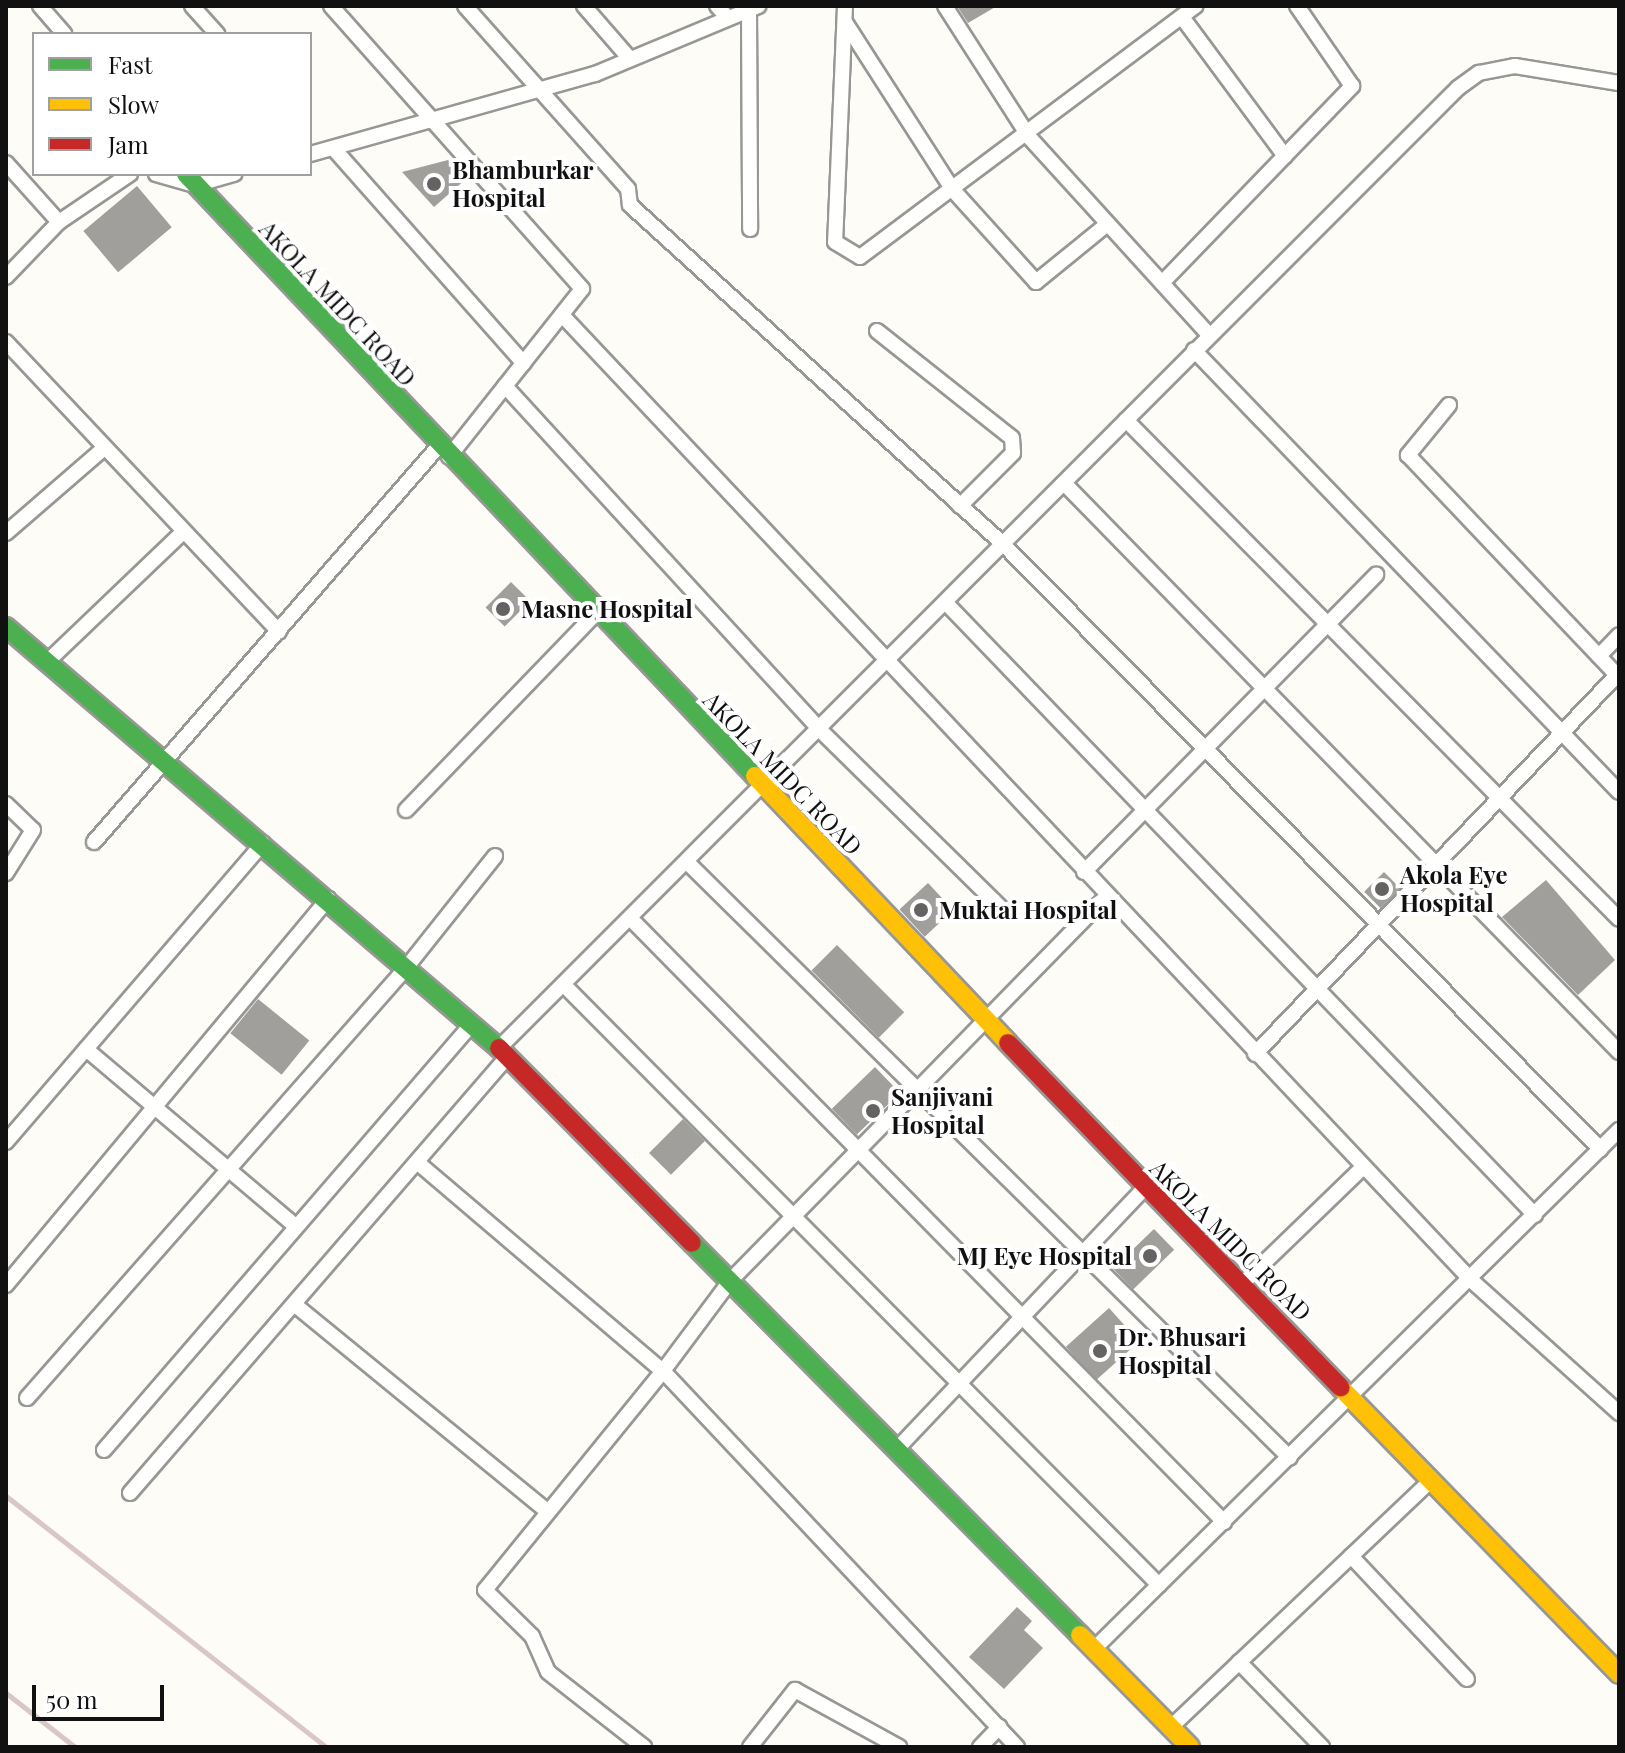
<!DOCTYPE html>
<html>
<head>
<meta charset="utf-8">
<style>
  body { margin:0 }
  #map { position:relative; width:1625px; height:1753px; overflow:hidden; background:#fdfcf7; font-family:"Playfair Display",serif }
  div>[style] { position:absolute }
  .building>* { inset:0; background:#a19f9c; transform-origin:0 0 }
  .roads { filter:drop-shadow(2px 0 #979795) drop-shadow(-2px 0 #979795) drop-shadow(0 2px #979795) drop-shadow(0 -2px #979795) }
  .street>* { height:14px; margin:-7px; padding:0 7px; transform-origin:7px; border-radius:7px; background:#fffffe }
  .fast>* { height:18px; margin:-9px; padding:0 9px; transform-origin:9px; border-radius:9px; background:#4caf50 }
  .slow>* { height:18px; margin:-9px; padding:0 9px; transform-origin:9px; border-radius:9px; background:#ffc107 }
  .jam>* { height:18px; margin:-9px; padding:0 9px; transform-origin:9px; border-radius:9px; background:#c62828 }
  .rail>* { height:5px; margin:-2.5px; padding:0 2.5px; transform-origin:2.5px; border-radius:2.5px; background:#d9c6c7 }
  .dots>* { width:22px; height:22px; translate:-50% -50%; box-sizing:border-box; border:4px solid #fff; border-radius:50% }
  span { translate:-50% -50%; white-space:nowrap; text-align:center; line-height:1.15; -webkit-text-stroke:8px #fff; paint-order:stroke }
  .poi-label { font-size:24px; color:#111; font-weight:700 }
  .left { translate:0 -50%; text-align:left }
  .right { translate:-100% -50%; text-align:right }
  .street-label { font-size:24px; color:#111 }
  .frame { position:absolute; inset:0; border:8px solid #111; pointer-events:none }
  .legend { position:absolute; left:32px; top:32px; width:280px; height:144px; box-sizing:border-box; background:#fff; border:2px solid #a0a0a0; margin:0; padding:10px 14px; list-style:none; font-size:24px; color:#111 }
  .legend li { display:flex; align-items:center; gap:16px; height:40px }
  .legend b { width:40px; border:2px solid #a0a0a0 }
  .scale { position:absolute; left:32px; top:1685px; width:132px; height:36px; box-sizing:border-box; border:4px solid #111; border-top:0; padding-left:10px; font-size:24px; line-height:28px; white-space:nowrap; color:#111; -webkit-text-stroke:6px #fff; paint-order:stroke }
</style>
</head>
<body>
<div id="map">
  <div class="building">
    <i style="clip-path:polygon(957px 6px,997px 6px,968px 23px)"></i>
    <i style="clip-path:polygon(448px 160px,466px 179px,434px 207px,402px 172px)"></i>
    <i style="left:137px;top:186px;width:54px;height:70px;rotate:50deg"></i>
    <i style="left:511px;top:582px;width:27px;height:36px;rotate:45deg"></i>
    <i style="left:1384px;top:872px;width:23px;height:28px;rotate:45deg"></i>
    <i style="clip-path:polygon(1546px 880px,1615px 960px,1578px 995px,1502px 917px)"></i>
    <i style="left:928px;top:883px;width:37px;height:39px;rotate:47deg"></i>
    <i style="left:837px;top:945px;width:95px;height:36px;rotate:45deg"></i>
    <i style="left:258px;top:999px;width:66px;height:44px;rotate:39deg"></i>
    <i style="left:875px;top:1067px;width:36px;height:60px;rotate:46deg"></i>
    <i style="left:683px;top:1119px;width:31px;height:48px;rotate:45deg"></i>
    <i style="left:1154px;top:1229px;width:29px;height:57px;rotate:46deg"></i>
    <i style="left:1109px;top:1308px;width:45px;height:58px;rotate:48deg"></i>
    <i style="clip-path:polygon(1017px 1607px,1032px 1621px,1024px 1630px,1043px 1648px,1004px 1689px,969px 1657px)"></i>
  </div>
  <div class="roads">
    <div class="street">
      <i style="left:40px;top:6px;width:37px;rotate:49deg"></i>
      <i style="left:192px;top:6px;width:38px;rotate:48deg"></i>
      <i style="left:331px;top:6px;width:378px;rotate:48.4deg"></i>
      <i style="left:582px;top:289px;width:214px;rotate:128.4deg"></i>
      <i style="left:465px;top:6px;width:245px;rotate:48.3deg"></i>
      <i style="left:628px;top:189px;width:16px;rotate:83deg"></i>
      <i style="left:630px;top:205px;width:505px;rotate:42.27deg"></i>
      <i style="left:1004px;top:545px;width:849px;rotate:45.38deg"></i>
      <i style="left:584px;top:6px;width:70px;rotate:49deg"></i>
      <i style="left:717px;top:6px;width:16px;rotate:47deg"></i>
      <i style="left:845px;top:6px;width:236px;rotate:92.4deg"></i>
      <i style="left:835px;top:242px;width:29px;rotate:31deg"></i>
      <i style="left:860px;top:257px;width:419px;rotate:-36.8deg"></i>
      <i style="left:945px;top:6px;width:156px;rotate:57.3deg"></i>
      <i style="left:1029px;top:137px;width:268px;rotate:47.7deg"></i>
      <i style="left:749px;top:10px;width:219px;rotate:89.7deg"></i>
      <i style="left:1182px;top:17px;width:173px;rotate:53.5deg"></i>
      <i style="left:845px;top:22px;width:200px;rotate:57.3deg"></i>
      <i style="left:953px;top:190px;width:124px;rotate:47.9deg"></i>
      <i style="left:1036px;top:282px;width:89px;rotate:-39.1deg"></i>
      <i style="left:334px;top:149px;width:286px;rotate:48.5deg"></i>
      <i style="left:310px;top:154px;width:296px;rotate:-15.7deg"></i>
      <i style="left:595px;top:74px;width:177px;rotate:-22.6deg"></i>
      <i style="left:6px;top:163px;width:79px;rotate:48.1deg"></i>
      <i style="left:156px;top:174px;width:41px;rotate:15.8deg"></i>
      <i style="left:195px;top:185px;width:41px;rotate:-15.8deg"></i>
      <i style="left:6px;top:277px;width:76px;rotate:-46.1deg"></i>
      <i style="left:59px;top:222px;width:86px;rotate:-34.1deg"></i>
      <i style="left:1162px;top:283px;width:274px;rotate:-46deg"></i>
      <i style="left:1352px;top:86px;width:97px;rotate:-124.5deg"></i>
      <i style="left:562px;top:315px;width:1327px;rotate:46.71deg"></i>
      <i style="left:1472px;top:1281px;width:198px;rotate:41.9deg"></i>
      <i style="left:877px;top:331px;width:172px;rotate:38.4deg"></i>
      <i style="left:1012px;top:438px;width:15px;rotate:86deg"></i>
      <i style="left:1013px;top:453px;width:75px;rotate:135deg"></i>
      <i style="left:6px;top:342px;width:398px;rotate:46.7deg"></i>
      <i style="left:1194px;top:350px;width:613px;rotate:46.12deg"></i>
      <i style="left:505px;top:386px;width:468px;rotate:47.5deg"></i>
      <i style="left:821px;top:731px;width:257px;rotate:44.5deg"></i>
      <i style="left:1449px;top:405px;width:65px;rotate:129.4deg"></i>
      <i style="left:1408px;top:455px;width:303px;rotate:46.5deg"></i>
      <i style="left:1126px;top:420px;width:701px;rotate:45.35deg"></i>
      <i style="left:1064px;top:483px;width:795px;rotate:45.71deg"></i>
      <i style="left:6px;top:533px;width:128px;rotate:-40.9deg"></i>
      <i style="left:947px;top:604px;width:848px;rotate:46.1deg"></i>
      <i style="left:1599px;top:656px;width:29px;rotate:-46deg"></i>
      <i style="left:48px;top:661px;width:184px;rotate:-43.7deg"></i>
      <i style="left:6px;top:804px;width:37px;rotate:44deg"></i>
      <i style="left:33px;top:830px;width:51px;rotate:122.1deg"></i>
      <i style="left:406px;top:810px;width:275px;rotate:-46deg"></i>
      <i style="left:94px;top:842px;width:524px;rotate:-48.95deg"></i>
      <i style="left:688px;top:863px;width:846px;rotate:44.66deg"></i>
      <i style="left:1084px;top:872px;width:417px;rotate:-45.5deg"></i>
      <i style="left:631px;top:919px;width:846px;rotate:45.48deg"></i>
      <i style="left:564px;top:985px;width:845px;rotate:45.24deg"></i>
      <i style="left:499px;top:1048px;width:1357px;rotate:-45.03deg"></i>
      <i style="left:1458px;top:88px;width:26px;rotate:-36deg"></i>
      <i style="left:1479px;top:73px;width:37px;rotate:-11deg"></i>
      <i style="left:1515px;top:66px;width:105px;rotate:9.3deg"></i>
      <i style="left:86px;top:1049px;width:272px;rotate:40.2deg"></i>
      <i style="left:1255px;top:1054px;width:527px;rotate:-46.31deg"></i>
      <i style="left:6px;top:1142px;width:394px;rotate:-49.3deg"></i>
      <i style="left:417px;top:1162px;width:323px;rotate:40.4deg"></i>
      <i style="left:663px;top:1371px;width:282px;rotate:129.1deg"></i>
      <i style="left:485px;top:1590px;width:66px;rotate:44.4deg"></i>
      <i style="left:532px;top:1636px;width:39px;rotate:66deg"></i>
      <i style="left:548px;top:1672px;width:122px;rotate:38deg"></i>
      <i style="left:6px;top:1285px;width:503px;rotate:-50.17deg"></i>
      <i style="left:1241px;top:1285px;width:170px;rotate:-44deg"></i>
      <i style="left:294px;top:1304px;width:325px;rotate:39.3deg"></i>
      <i style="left:27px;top:1398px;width:573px;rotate:-48.61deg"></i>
      <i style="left:406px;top:968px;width:143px;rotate:-51.5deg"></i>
      <i style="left:104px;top:1450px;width:562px;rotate:-49.19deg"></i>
      <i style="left:896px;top:1450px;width:361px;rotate:-46.5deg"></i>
      <i style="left:130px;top:1493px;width:578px;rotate:-49.14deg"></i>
      <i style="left:1351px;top:1556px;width:169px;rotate:46.7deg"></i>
      <i style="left:1093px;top:1650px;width:740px;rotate:-44.67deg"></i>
      <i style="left:1239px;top:1662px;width:119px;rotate:45.7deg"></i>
      <i style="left:1170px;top:1728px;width:361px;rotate:-43.5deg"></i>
      <i style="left:750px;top:1747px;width:73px;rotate:-51.7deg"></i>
      <i style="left:795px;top:1690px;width:119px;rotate:28.7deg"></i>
      <i style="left:980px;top:1747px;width:28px;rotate:-46deg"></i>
      <i style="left:1017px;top:1747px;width:516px;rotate:-133.27deg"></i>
      <i style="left:663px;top:1371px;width:112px;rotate:-53.3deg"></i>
      <i style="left:730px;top:1281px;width:539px;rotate:-45.6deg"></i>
    </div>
    <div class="fast">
      <i style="left:186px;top:174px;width:828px;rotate:46.61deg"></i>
      <i style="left:6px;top:627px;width:648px;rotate:40.5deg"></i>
      <i style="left:692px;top:1243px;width:552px;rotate:45.29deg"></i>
    </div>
    <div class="slow">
      <i style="left:755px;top:776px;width:368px;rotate:46.5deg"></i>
      <i style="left:1341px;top:1388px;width:399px;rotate:45.8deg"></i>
      <i style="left:1080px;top:1635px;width:157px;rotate:45.5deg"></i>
    </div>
    <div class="jam">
      <i style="left:1008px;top:1043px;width:479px;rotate:46deg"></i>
      <i style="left:499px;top:1048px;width:274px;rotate:45.3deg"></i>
    </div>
  </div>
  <div class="rail">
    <i style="left:6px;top:1496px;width:407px;rotate:38.1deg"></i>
    <i style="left:6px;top:1693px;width:88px;rotate:38deg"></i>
  </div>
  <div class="dots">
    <i style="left:434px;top:184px;background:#646362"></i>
    <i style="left:503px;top:609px;background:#646362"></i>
    <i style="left:1382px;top:889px;background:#646362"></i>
    <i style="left:921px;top:910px;background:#646362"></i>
    <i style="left:873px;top:1111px;background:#646362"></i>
    <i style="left:1150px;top:1256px;background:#646362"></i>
    <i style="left:1100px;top:1351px;background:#646362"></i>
  </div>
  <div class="poi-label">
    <span class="left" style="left:452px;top:184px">Bhamburkar<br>Hospital</span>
    <span class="left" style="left:521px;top:609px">Masne Hospital</span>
    <span class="left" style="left:1400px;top:889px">Akola Eye<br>Hospital</span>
    <span class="left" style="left:939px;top:910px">Muktai Hospital</span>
    <span class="left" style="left:891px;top:1111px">Sanjivani<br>Hospital</span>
    <span class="right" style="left:1132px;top:1256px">MJ Eye Hospital</span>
    <span class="left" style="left:1118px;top:1351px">Dr. Bhusari<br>Hospital</span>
  </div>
  <div class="street-label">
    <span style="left:338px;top:303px;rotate:47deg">AKOLA MIDC ROAD</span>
    <span style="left:783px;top:773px;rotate:46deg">AKOLA MIDC ROAD</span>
    <span style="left:1231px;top:1240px;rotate:45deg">AKOLA MIDC ROAD</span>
  </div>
  <div class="frame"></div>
  <ul class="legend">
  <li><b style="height:10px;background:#4caf50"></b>Fast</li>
  <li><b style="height:10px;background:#ffc107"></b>Slow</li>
  <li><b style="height:10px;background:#c62828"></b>Jam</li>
  </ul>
  <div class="scale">50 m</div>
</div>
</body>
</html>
